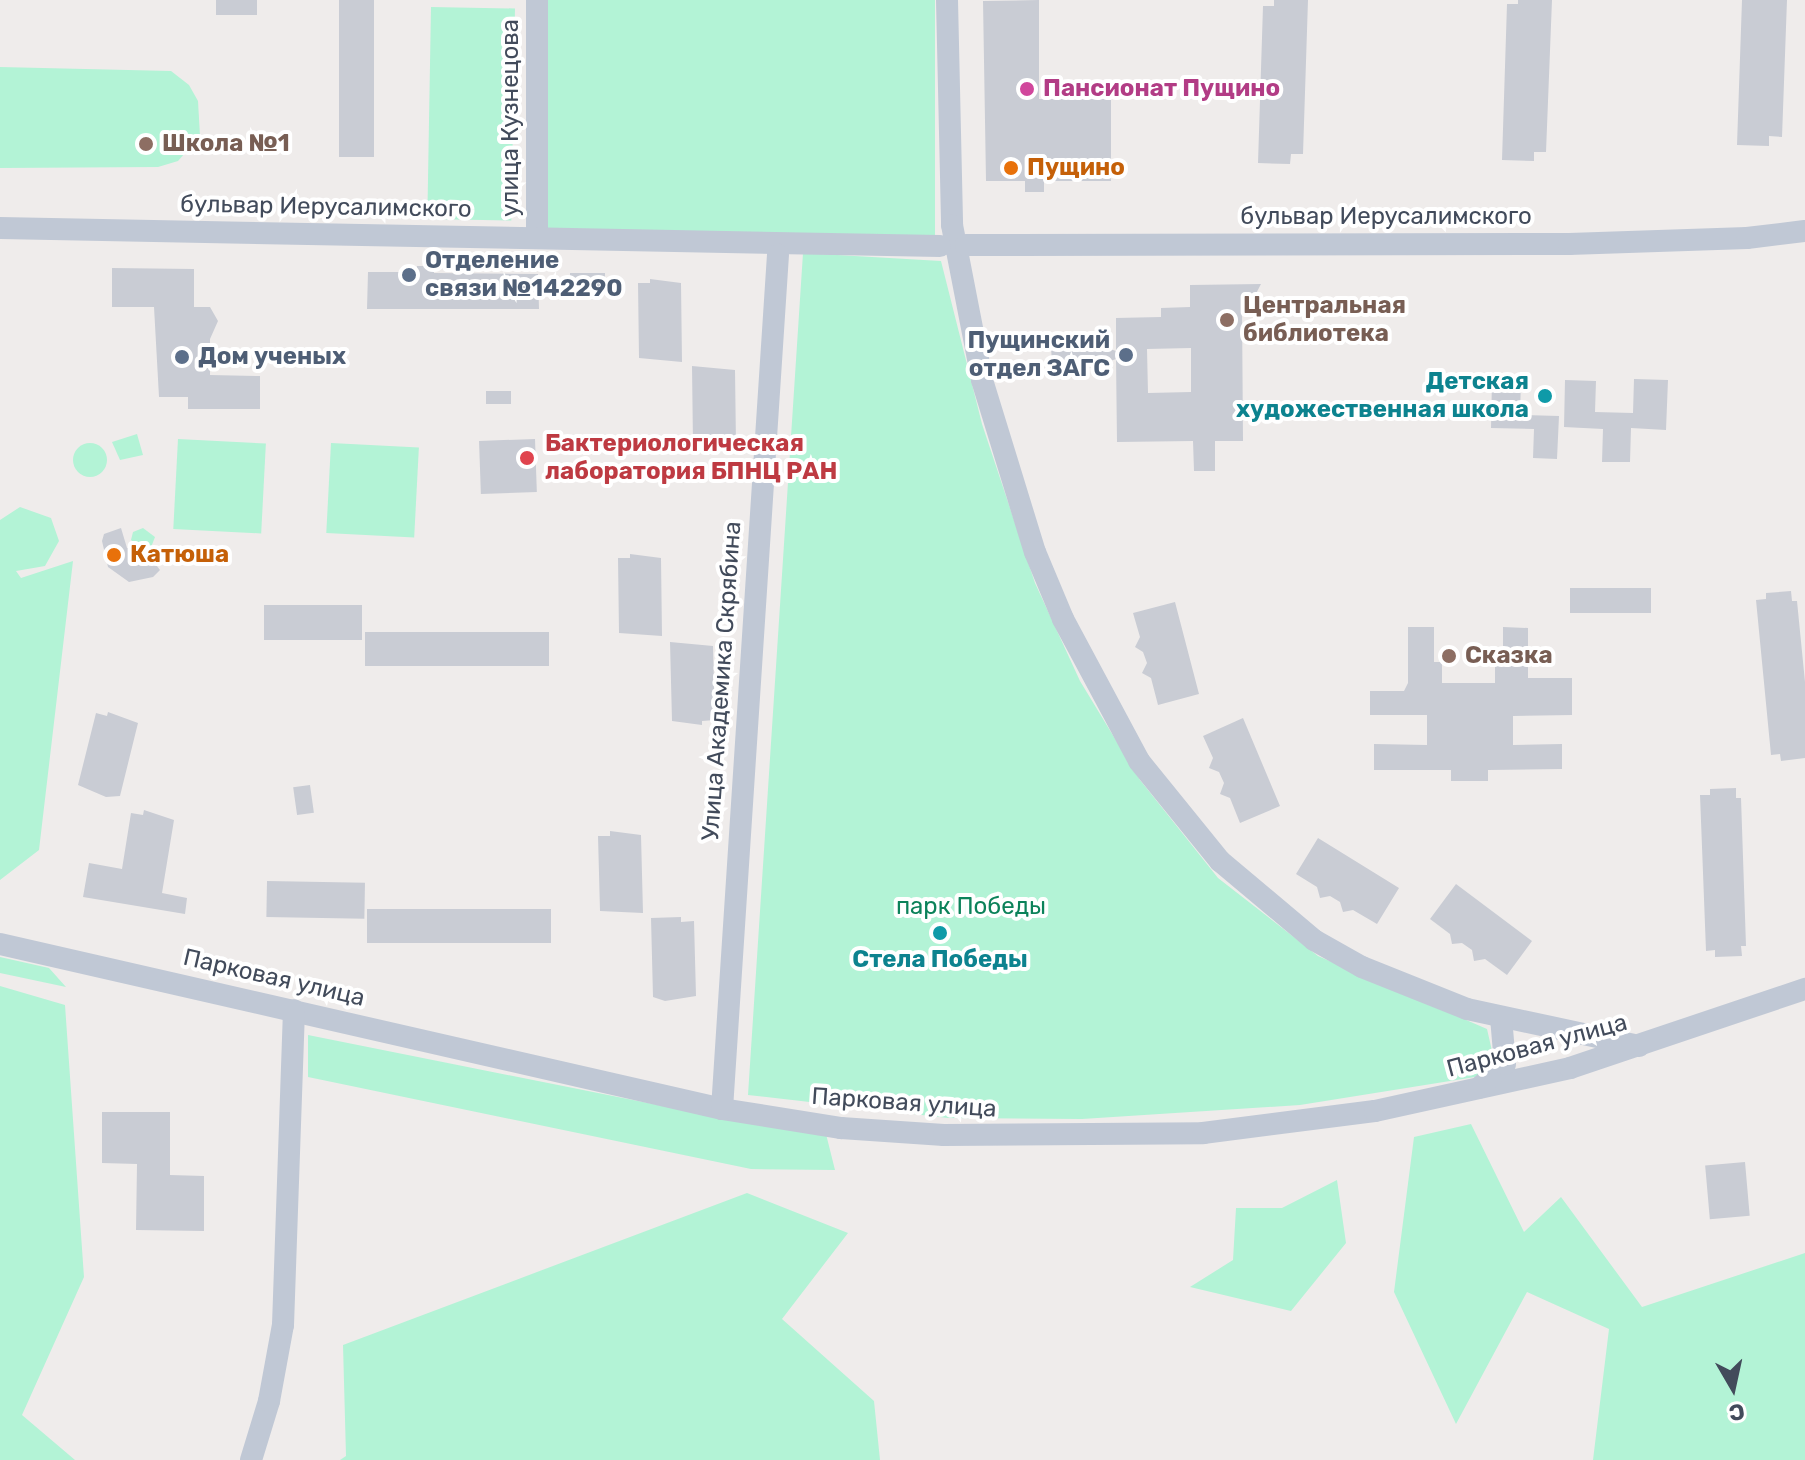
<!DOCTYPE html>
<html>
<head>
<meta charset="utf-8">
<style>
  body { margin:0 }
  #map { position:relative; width:1805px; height:1460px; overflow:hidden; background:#efeceb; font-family:Rubik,sans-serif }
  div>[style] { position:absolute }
  .green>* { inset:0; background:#b3f3d6; transform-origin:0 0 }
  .round { border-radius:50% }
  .building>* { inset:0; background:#c9ccd4; transform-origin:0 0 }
  .minor>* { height:22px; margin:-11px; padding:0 11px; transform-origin:11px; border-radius:11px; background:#c0c8d5 }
  .dots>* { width:22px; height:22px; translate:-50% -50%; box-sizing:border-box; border:4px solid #fff; border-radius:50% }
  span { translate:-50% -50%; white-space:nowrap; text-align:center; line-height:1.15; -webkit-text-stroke:8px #fff; paint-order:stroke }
  .hotel-label { font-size:24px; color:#b23c85; font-weight:700 }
  .left { translate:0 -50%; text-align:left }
  .street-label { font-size:24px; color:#424b5b }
  .education-label { font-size:24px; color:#785e54; font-weight:700 }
  .food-label { font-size:24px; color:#c56008; font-weight:700 }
  .service-label { font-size:24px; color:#4e5e75; font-weight:700 }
  .right { translate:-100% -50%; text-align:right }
  .culture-label { font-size:24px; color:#0d838f; font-weight:700 }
  .health-label { font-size:24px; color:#be3a42; font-weight:700 }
  .park-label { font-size:24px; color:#0c825a }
  .north { position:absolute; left:1693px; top:1348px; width:80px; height:80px; -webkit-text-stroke:6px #fff; paint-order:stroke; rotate:171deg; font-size:22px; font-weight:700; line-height:32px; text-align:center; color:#424b5b }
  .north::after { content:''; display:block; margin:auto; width:28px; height:36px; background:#424b5b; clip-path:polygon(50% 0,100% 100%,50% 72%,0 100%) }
</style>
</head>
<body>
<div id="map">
  <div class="green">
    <i style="left:537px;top:0;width:398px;height:236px"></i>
    <i style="left:431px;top:7px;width:84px;height:212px;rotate:1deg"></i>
    <i style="clip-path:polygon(0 67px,171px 71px,189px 85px,198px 101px,200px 136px,178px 161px,158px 167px,0 168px)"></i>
    <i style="clip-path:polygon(803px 253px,941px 261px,982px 424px,1035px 583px,1080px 681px,1140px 780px,1218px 878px,1318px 956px,1487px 1029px,1495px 1064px,1475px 1077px,1300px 1105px,1082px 1119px,948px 1118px,748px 1095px)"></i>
    <i style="clip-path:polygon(137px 434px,143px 455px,120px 460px,112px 442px)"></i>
    <i style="left:178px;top:439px;width:88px;height:90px;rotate:3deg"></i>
    <i class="round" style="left:73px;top:443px;width:34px;height:34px"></i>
    <i style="left:331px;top:443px;width:88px;height:90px;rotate:3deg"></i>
    <i style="clip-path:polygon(20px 507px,51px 518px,59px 541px,45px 566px,16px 571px,21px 578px,73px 561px,39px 850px,0 880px,0 520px)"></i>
    <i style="clip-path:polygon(143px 528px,155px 537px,148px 555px,131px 540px,133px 532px)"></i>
    <i style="clip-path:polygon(0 957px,49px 968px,66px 987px,0 973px)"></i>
    <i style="clip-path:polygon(0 986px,65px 1005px,84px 1277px,22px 1415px,75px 1460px,0 1460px)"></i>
    <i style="clip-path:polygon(308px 1035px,743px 1122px,825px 1130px,835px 1170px,751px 1169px,308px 1077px)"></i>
    <i style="clip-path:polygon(1471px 1124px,1524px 1232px,1561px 1197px,1642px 1307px,1805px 1253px,1805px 1460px,1593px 1460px,1609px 1329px,1527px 1292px,1456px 1424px,1394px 1292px,1414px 1137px)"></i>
    <i style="clip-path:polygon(1337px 1180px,1346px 1243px,1291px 1311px,1190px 1287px,1233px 1260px,1236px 1208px,1282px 1208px)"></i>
    <i style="clip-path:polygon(747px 1193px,848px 1233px,782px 1319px,874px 1401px,880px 1460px,340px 1460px,346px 1456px,343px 1345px)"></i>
  </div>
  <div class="building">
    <i style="left:216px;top:0;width:41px;height:15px"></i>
    <i style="left:339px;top:0;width:35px;height:157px"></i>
    <i style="clip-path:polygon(1039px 0,1039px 99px,1111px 99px,1111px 181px,1044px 181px,1044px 192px,1025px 192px,1025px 181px,986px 181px,983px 1px)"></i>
    <i style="clip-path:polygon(1274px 0,1308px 0,1303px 154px,1291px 154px,1290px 164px,1258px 163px,1263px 6px,1274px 6px)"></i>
    <i style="clip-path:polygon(1518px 0,1552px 0,1546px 152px,1534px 152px,1534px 161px,1502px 160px,1507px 4px,1518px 4px)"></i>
    <i style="clip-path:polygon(1742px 0,1787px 0,1782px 137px,1769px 136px,1769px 146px,1737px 145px)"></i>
    <i style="clip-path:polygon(417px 266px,434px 266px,434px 273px,538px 274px,539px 309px,367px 309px,368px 272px,417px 272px)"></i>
    <i style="clip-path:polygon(112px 268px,194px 269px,194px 307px,210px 307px,218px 321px,210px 339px,210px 375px,260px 376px,260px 409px,188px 409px,188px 397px,159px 397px,154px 307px,112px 307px)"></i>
    <i style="left:570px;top:273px;width:35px;height:20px"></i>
    <i style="clip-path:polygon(650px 279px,681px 283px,682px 362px,639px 358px,638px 283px,650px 283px)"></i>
    <i style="clip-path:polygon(evenodd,1261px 284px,1250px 305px,1242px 307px,1243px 441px,1215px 441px,1215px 471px,1194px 471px,1193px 441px,1117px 442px,1116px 359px,1082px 371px,1081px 363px,1052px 363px,1051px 347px,1082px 347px,1081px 339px,1116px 351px,1116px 318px,1161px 317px,1161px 308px,1190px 307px,1190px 285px,1261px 284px,1191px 348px,1191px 392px,1148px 393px,1147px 349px,1191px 348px)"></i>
    <i style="clip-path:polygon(692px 366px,735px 370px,736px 445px,705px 449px,705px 445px,693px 445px)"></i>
    <i style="clip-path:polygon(1492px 379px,1521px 380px,1520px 415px,1559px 416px,1557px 459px,1533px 458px,1534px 429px,1491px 428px)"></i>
    <i style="clip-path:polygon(1634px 379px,1668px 380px,1666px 430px,1631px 428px,1630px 462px,1602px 462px,1603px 429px,1564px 427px,1565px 380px,1596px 381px,1595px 412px,1633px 413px)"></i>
    <i style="left:511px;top:391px;width:13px;height:25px;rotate:90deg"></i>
    <i style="left:535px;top:439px;width:53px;height:56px;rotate:88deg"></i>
    <i style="clip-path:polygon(121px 528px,127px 548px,144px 549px,160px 570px,153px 577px,129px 582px,108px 567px,102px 541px,104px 534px)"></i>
    <i style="clip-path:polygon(630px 554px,661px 558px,662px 636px,619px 633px,618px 558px,630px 558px)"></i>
    <i style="left:1651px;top:588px;width:25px;height:81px;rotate:90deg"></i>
    <i style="clip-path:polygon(1791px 591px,1792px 601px,1797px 601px,1805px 682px,1805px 758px,1781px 761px,1780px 754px,1771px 755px,1756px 600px,1766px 599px,1766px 593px)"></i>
    <i style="clip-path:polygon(1175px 602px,1199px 694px,1158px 705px,1151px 678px,1142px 673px,1147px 663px,1143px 652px,1135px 647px,1140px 637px,1133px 613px)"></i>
    <i style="left:264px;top:605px;width:98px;height:35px"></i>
    <i style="clip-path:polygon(1408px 627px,1434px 627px,1434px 662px,1442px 662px,1442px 683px,1495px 683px,1495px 661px,1503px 661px,1503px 627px,1528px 628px,1528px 678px,1572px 678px,1572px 715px,1513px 716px,1513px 745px,1562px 744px,1562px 769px,1488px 770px,1488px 781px,1451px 781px,1451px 770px,1374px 770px,1374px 744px,1427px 745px,1427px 715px,1370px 715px,1370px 691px,1404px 691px,1408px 683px)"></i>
    <i style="left:365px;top:632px;width:184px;height:34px"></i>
    <i style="clip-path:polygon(670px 642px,713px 646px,715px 720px,702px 721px,702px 725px,672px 721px)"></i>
    <i style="clip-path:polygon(108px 712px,138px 723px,120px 796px,106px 797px,78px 785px,96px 713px,107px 716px)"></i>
    <i style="clip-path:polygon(1243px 718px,1280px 806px,1240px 823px,1230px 798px,1220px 794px,1224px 783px,1219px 772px,1209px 768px,1213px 758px,1203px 736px)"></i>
    <i style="left:310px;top:785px;width:28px;height:17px;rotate:82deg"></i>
    <i style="clip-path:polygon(1736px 788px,1736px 798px,1741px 798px,1746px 946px,1741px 946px,1742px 956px,1715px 957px,1715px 950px,1706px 951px,1700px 795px,1710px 795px,1710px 789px)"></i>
    <i style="clip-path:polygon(144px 810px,174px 820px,162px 893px,187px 898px,185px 914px,83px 897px,89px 863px,122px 869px,131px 813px,143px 815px)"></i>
    <i style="clip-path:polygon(610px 831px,641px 835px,643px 913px,600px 911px,598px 836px,610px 836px)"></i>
    <i style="clip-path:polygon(1318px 838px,1399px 888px,1377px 924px,1353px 910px,1343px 912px,1340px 902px,1330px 896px,1320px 898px,1317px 887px,1296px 874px)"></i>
    <i style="left:267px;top:881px;width:98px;height:36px;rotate:1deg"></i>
    <i style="clip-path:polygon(1456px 884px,1532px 941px,1507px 975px,1485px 959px,1474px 961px,1472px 950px,1462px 943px,1452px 944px,1450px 934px,1430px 919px)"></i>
    <i style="left:367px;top:909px;width:184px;height:34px"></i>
    <i style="clip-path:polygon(681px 917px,681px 922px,694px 921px,696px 996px,665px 1001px,653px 997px,651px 918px)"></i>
    <i style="clip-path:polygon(102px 1112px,170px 1112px,170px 1175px,204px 1176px,204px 1231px,136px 1230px,137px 1164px,102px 1163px)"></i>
    <i style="left:1745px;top:1162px;width:54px;height:40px;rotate:85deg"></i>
  </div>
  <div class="minor">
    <i style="left:537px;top:0;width:236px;rotate:90deg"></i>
    <i style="left:947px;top:0;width:225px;rotate:88.7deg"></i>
    <i style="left:952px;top:225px;width:158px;rotate:79deg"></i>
    <i style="left:982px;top:380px;width:180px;rotate:72.9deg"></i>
    <i style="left:1035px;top:552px;width:73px;rotate:67.3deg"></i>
    <i style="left:1063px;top:619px;width:161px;rotate:61.8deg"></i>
    <i style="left:1139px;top:761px;width:129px;rotate:51deg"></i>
    <i style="left:1220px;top:861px;width:123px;rotate:40deg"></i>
    <i style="left:1314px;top:940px;width:55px;rotate:29.4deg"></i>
    <i style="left:1362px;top:967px;width:113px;rotate:21.8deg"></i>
    <i style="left:1467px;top:1009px;width:176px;rotate:12.1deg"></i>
    <i style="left:0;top:228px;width:940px;rotate:1.1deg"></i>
    <i style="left:966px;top:245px;width:603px;rotate:-0.1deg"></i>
    <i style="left:1569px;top:244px;width:178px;rotate:-1.9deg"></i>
    <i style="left:1747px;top:238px;width:58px;rotate:-6.9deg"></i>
    <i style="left:0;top:944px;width:741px;rotate:12.87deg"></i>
    <i style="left:722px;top:1109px;width:121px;rotate:9.1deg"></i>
    <i style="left:841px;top:1128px;width:103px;rotate:3.9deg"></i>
    <i style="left:944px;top:1135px;width:259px;rotate:-0.4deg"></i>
    <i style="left:1203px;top:1133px;width:173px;rotate:-7.3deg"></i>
    <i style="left:1375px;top:1111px;width:200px;rotate:-12.4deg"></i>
    <i style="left:1570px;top:1068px;width:248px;rotate:-18.6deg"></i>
    <i style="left:1479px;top:1088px;width:35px;rotate:-43deg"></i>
    <i style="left:1505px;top:1064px;width:47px;rotate:-94.9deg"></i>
    <i style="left:722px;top:1109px;width:856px;rotate:-86.25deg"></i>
    <i style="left:251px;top:1460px;width:62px;rotate:-73deg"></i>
    <i style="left:269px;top:1401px;width:77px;rotate:-79.6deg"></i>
    <i style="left:283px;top:1325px;width:315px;rotate:-88deg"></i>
  </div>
  <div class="dots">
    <i style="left:1027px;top:89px;background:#d1479c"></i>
    <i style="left:146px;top:144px;background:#8d6e63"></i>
    <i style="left:1011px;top:168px;background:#e8710a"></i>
    <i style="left:409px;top:275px;background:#5c6f8a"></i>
    <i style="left:1227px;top:320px;background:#8d6e63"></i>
    <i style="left:1126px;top:355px;background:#5c6f8a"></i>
    <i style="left:182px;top:357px;background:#5c6f8a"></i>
    <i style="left:1545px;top:396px;background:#0f9aa8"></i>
    <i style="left:527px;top:458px;background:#e0444e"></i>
    <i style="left:114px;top:555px;background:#e8710a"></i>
    <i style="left:1449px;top:656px;background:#8d6e63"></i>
    <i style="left:940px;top:933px;background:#0f9aa8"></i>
  </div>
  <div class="hotel-label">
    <span class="left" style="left:1043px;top:89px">Пансионат Пущино</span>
  </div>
  <div class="street-label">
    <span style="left:511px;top:118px;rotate:-90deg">улица Кузнецова</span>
    <span style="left:326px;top:207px;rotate:1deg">бульвар Иерусалимского</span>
    <span style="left:1386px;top:217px">бульвар Иерусалимского</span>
    <span style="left:722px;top:681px;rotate:-86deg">Улица Академика Скрябина</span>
    <span style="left:274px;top:978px;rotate:13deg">Парковая улица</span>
    <span style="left:1537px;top:1046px;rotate:-15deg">Парковая улица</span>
    <span style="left:904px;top:1103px;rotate:4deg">Парковая улица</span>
  </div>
  <div class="education-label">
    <span class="left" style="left:162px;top:144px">Школа №1</span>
    <span class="left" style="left:1243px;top:320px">Центральная<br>библиотека</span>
    <span class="left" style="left:1465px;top:656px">Сказка</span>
  </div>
  <div class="food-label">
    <span class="left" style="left:1027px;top:168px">Пущино</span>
    <span class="left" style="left:130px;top:555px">Катюша</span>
  </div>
  <div class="service-label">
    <span class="left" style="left:425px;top:275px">Отделение<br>связи №142290</span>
    <span class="right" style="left:1110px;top:355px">Пущинский<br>отдел ЗАГС</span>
    <span class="left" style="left:198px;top:357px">Дом ученых</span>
  </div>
  <div class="culture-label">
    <span class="right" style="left:1529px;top:396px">Детская<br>художественная школа</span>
    <span style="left:940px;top:960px">Стела Победы</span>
  </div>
  <div class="health-label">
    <span class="left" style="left:545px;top:458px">Бактериологическая<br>лаборатория БПНЦ РАН</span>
  </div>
  <div class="park-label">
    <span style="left:971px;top:907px">парк Победы</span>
  </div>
  <div class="north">С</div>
</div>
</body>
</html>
